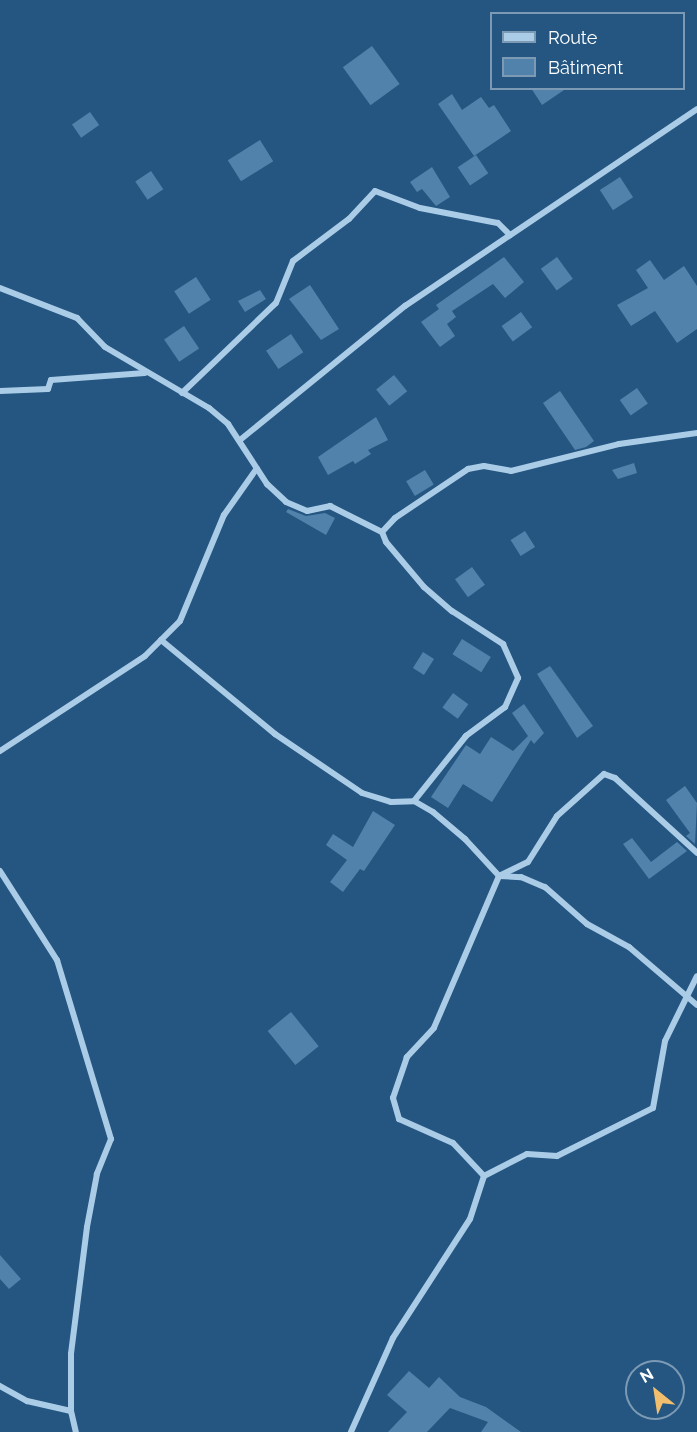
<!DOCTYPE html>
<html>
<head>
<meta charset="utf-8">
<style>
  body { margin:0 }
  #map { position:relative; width:697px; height:1432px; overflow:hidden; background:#245681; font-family:Raleway,sans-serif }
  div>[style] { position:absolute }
  .building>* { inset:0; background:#5082ab; transform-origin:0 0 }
  .street>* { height:6px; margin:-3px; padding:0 3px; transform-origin:3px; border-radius:3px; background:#abcce7 }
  span { translate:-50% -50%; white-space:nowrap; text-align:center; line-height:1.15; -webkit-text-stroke:6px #245681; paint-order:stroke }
  .legend { position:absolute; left:490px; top:12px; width:195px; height:78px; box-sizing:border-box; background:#245681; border:2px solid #7c9ab3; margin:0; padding:8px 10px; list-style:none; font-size:18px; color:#fff }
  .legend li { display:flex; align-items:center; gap:12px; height:30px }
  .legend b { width:30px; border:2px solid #7c9ab3 }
  .north { position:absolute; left:625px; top:1360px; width:60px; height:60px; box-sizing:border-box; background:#245681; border:2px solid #7c9ab3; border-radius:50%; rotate:330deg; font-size:16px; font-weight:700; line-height:24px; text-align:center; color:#fff }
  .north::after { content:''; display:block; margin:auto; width:21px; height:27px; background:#f1be6e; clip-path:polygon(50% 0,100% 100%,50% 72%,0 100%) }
</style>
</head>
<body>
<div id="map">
  <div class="building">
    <i style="left:372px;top:46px;width:47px;height:36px;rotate:54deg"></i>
    <i style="clip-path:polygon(531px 88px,567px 88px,542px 105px)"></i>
    <i style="clip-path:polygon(452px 94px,462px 110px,481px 97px,489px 108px,494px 105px,511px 131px,474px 156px,438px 104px)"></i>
    <i style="left:90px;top:112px;width:16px;height:22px;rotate:55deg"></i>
    <i style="left:260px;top:140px;width:25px;height:38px;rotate:58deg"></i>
    <i style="left:476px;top:155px;width:22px;height:22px;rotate:56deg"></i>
    <i style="clip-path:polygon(432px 167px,450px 197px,436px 206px,422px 189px,417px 192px,410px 182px)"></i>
    <i style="left:151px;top:171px;width:22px;height:19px;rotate:56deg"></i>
    <i style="left:620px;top:177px;width:24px;height:24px;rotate:57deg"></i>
    <i style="clip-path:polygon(504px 257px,524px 282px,505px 298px,493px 284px,452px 311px,456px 317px,447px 324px,455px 336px,440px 347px,421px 322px,439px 309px,436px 305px)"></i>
    <i style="left:557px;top:257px;width:27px;height:20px;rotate:54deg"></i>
    <i style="clip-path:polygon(650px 260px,664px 280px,684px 266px,697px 286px,697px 329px,677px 343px,655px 311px,631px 326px,617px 305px,648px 288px,636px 270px)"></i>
    <i style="left:196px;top:277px;width:27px;height:26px;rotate:57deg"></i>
    <i style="clip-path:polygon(310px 285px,339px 329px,321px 340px,289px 299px)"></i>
    <i style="clip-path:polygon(260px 290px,266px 299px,245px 312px,238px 301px)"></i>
    <i style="left:521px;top:312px;width:19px;height:24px;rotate:54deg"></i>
    <i style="left:184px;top:326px;width:27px;height:24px;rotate:56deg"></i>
    <i style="left:291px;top:334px;width:22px;height:30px;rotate:56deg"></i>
    <i style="left:394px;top:375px;width:21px;height:23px;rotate:51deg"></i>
    <i style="left:637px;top:388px;width:19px;height:21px;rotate:55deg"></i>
    <i style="clip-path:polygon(560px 391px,594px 441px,586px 447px,575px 450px,543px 403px)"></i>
    <i style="clip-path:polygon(376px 417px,388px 440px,368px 450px,371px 454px,355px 464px,353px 461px,328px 475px,318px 457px)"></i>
    <i style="clip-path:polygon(634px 463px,637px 473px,618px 479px,612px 470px)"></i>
    <i style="left:425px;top:470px;width:17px;height:22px;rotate:59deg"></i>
    <i style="clip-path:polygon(288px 509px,306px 516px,325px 513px,335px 518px,326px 535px,286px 512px)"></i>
    <i style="left:525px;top:531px;width:19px;height:17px;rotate:58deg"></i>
    <i style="left:472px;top:567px;width:22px;height:21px;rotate:54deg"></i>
    <i style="left:462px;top:639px;width:34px;height:18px;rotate:32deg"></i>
    <i style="left:423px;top:652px;width:13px;height:19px;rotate:32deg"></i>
    <i style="clip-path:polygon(550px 666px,593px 726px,577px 738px,537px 674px)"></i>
    <i style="left:453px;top:693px;width:19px;height:18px;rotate:36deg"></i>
    <i style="clip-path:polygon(524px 704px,544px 733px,534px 744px,531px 740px,492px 802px,463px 784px,448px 808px,431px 797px,466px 745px,480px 754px,491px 737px,513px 751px,528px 736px,512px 713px)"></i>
    <i style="clip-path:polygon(685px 786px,697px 803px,695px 844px,686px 836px,690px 833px,666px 800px)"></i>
    <i style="clip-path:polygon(373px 811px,395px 825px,364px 871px,360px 869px,343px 892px,330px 882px,347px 860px,326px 845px,333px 834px,353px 847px)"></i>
    <i style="clip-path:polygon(632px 838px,651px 862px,677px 842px,687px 851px,649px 879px,623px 844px)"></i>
    <i style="left:291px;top:1012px;width:44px;height:30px;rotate:51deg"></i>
    <i style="clip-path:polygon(0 1255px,21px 1279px,9px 1289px,0 1279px)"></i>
    <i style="clip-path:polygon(409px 1371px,429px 1388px,439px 1377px,460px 1397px,486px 1407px,521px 1432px,481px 1432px,488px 1422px,450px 1408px,427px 1432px,388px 1432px,407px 1412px,387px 1395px)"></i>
  </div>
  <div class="street">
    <i style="left:0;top:288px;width:83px;rotate:21.3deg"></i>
    <i style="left:77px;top:318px;width:40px;rotate:46deg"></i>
    <i style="left:105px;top:347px;width:121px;rotate:30.4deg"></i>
    <i style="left:209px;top:408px;width:25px;rotate:40deg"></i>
    <i style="left:228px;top:424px;width:72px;rotate:57deg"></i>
    <i style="left:267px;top:484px;width:26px;rotate:43deg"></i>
    <i style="left:286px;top:502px;width:23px;rotate:23deg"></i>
    <i style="left:307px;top:511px;width:24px;rotate:-12deg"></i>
    <i style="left:330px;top:506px;width:58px;rotate:26.6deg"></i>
    <i style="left:382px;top:532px;width:11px;rotate:68deg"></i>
    <i style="left:386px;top:542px;width:59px;rotate:49.8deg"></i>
    <i style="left:424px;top:587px;width:37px;rotate:41deg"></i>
    <i style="left:452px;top:611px;width:61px;rotate:32.9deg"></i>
    <i style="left:503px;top:644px;width:37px;rotate:66deg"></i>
    <i style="left:518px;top:678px;width:32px;rotate:114deg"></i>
    <i style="left:505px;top:707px;width:49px;rotate:143.4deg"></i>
    <i style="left:466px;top:736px;width:83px;rotate:128.7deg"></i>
    <i style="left:0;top:391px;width:48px;rotate:-2.4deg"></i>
    <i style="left:48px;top:389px;width:9px;rotate:-72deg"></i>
    <i style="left:51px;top:380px;width:94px;rotate:-4.3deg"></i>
    <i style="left:182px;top:393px;width:130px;rotate:-43.8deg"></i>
    <i style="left:276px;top:303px;width:45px;rotate:-68deg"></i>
    <i style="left:293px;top:261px;width:70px;rotate:-36.9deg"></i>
    <i style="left:349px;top:219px;width:38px;rotate:-47deg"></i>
    <i style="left:375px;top:191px;width:48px;rotate:20.7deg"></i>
    <i style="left:420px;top:208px;width:79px;rotate:10.9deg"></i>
    <i style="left:498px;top:223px;width:17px;rotate:45deg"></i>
    <i style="left:240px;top:440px;width:213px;rotate:-39.1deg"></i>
    <i style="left:405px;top:306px;width:352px;rotate:-34deg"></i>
    <i style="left:382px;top:532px;width:19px;rotate:-47deg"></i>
    <i style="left:395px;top:518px;width:88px;rotate:-33.9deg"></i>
    <i style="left:468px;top:469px;width:16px;rotate:-11deg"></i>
    <i style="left:484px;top:466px;width:27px;rotate:10deg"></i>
    <i style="left:511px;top:471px;width:111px;rotate:-14deg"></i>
    <i style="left:619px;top:444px;width:79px;rotate:-8deg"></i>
    <i style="left:161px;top:640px;width:148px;rotate:39.5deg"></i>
    <i style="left:275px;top:734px;width:105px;rotate:34.1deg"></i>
    <i style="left:362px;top:793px;width:30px;rotate:17deg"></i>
    <i style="left:391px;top:802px;width:23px;rotate:-2deg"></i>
    <i style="left:414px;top:801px;width:22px;rotate:30deg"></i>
    <i style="left:433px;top:812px;width:42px;rotate:40.2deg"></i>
    <i style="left:465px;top:839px;width:50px;rotate:47.4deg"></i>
    <i style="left:499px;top:876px;width:165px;rotate:113.2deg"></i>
    <i style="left:434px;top:1028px;width:40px;rotate:133deg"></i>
    <i style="left:407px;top:1057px;width:43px;rotate:108.9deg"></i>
    <i style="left:393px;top:1098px;width:22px;rotate:74deg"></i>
    <i style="left:399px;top:1119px;width:59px;rotate:24deg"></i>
    <i style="left:453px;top:1143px;width:45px;rotate:46.8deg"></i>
    <i style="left:484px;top:1176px;width:45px;rotate:108deg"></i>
    <i style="left:470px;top:1219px;width:142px;rotate:122.9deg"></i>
    <i style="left:393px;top:1338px;width:103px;rotate:114.1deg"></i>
    <i style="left:0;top:751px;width:173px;rotate:-33.2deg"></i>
    <i style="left:145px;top:656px;width:49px;rotate:-45deg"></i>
    <i style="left:180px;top:621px;width:115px;rotate:-67.5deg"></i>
    <i style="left:224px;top:515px;width:57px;rotate:-54.9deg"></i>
    <i style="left:0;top:871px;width:106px;rotate:57.4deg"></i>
    <i style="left:57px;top:960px;width:187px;rotate:73.2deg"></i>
    <i style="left:111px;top:1139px;width:38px;rotate:112deg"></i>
    <i style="left:97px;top:1174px;width:54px;rotate:100.7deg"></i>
    <i style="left:87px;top:1227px;width:128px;rotate:97.2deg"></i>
    <i style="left:71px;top:1354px;width:57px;rotate:90deg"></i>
    <i style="left:71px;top:1411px;width:22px;rotate:77deg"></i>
    <i style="left:499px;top:876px;width:32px;rotate:-26deg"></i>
    <i style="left:528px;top:862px;width:54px;rotate:-57.8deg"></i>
    <i style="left:557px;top:816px;width:63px;rotate:-41.8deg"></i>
    <i style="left:604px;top:774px;width:12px;rotate:20deg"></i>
    <i style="left:615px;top:778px;width:111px;rotate:42.4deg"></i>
    <i style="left:499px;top:876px;width:22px;rotate:3deg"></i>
    <i style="left:521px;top:877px;width:26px;rotate:23deg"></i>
    <i style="left:545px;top:887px;width:56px;rotate:41.4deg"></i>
    <i style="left:587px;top:924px;width:48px;rotate:28.7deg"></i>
    <i style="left:629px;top:947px;width:89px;rotate:40.5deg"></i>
    <i style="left:484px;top:1176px;width:48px;rotate:-27.1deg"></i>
    <i style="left:527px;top:1154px;width:30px;rotate:4deg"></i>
    <i style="left:557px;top:1156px;width:107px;rotate:-26.6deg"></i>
    <i style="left:653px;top:1108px;width:68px;rotate:-79.8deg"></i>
    <i style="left:665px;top:1041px;width:72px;rotate:-63.8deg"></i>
    <i style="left:0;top:1386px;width:31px;rotate:29deg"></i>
    <i style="left:27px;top:1401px;width:45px;rotate:12.8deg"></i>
  </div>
  <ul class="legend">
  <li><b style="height:8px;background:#abcce7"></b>Route</li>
  <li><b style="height:16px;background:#5082ab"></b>Bâtiment</li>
  </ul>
  <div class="north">N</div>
</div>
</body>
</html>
